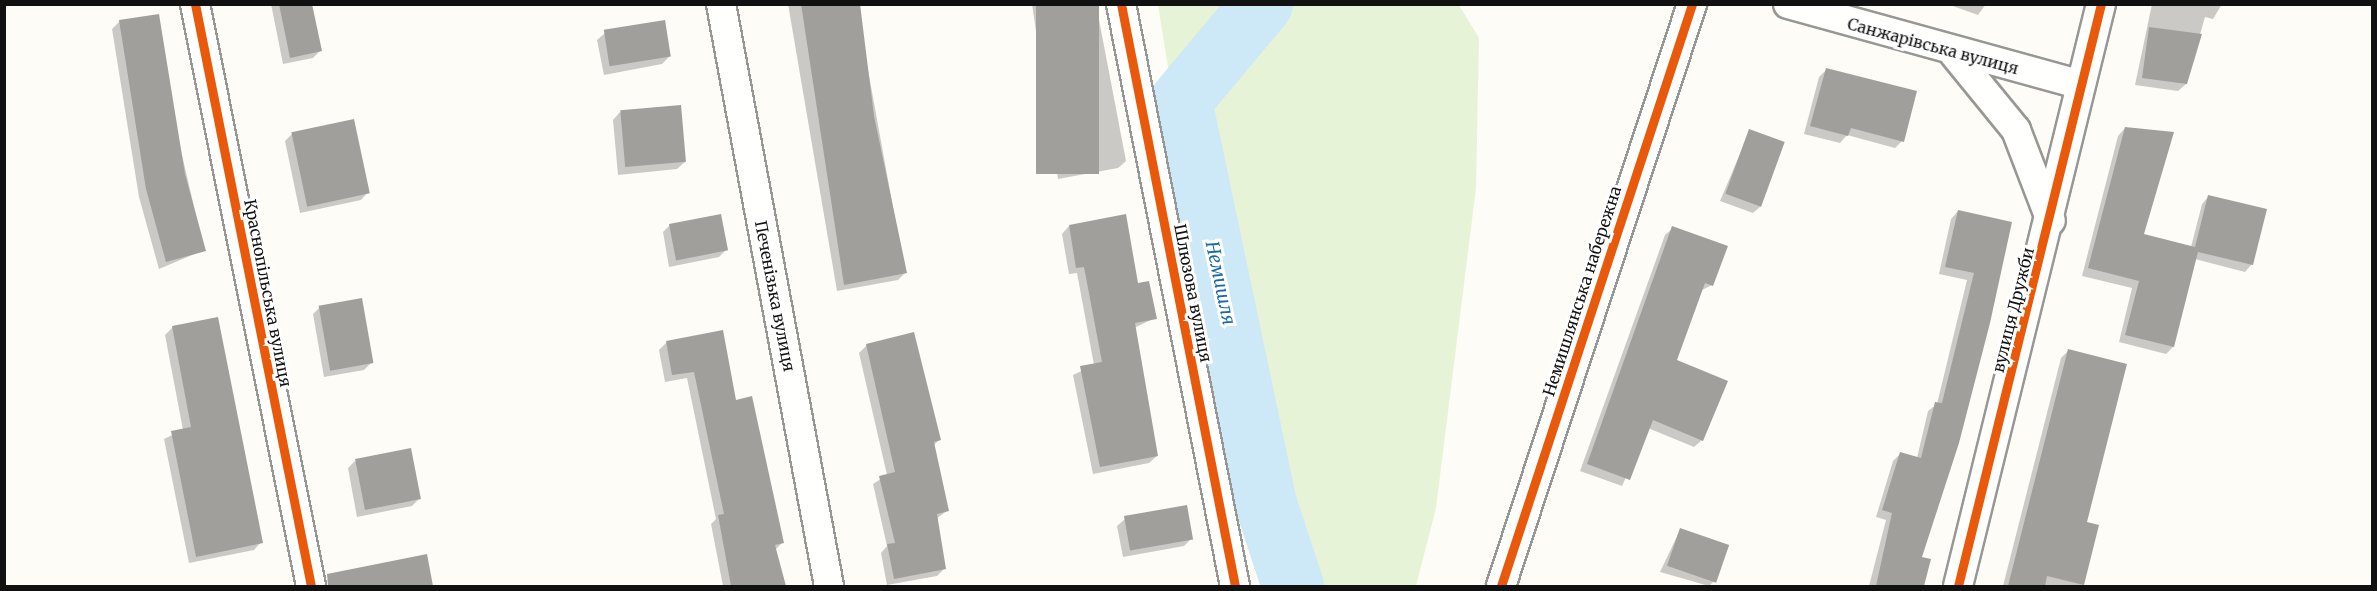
<!DOCTYPE html>
<html>
<head>
<meta charset="utf-8">
<style>
  body { margin:0 }
  #map { position:relative; width:2377px; height:591px; overflow:hidden; background:#fdfcf7; font-family:Merriweather,serif }
  div>[style] { position:absolute }
  .green>* { inset:0; background:#e7f3d7 }
  .shadow>* { inset:0; background:#0003 }
  .river>* { height:62px; margin:-31px; padding:0 31px; transform-origin:31px; border-radius:31px; background:#cde8f7 }
  .building>* { inset:0; background:#a19f9c; transform-origin:0 0 }
  .roads { filter:drop-shadow(2px 0 #979795) drop-shadow(-2px 0 #979795) drop-shadow(0 2px #979795) drop-shadow(0 -2px #979795) }
  .street>* { height:28px; margin:-14px; padding:0 14px; transform-origin:14px; border-radius:14px; background:#fffffe }
  .cycleway>* { height:9px; margin:-4.5px; padding:0 4.5px; transform-origin:4.5px; border-radius:4.5px; background:#e8590c }
  span { translate:-50% -50%; white-space:nowrap; text-align:center; line-height:1.15; -webkit-text-stroke:6px #fff; paint-order:stroke }
  .street-label { font-size:16px; color:#111 }
  .water-label { font-size:18px; color:#1768a6; font-style:italic }
  .frame { position:absolute; inset:0; border:6px solid #111; pointer-events:none }
</style>
</head>
<body>
<div id="map">
  <div class="green">
    <i style="clip-path:polygon(1158px 5px,1459px 5px,1479px 38px,1476px 188px,1436px 508px,1416px 586px,1270px 586px,1204px 291px)"></i>
  </div>
  <div class="shadow">
    <i style="clip-path:polygon(271px 4px,311px 4px,320px 51px,313px 58px,283px 64px)"></i>
    <i style="clip-path:polygon(788px 4px,856px 4px,905px 273px,898px 280px,837px 291px)"></i>
    <i style="clip-path:polygon(1032px 4px,1096px 4px,1126px 161px,1118px 168px,1058px 179px)"></i>
    <i style="clip-path:polygon(1947px 4px,1986px 4px,1978px 15px)"></i>
    <i style="clip-path:polygon(2152px 4px,2222px 4px,2213px 19px,2205px 17px,2186px 84px,2178px 91px,2135px 85px)"></i>
    <i style="clip-path:polygon(120px 21px,170px 103px,204px 250px,159px 269px,139px 197px,112px 29px)"></i>
    <i style="clip-path:polygon(605px 33px,669px 57px,662px 64px,604px 75px,597px 40px)"></i>
    <i style="clip-path:polygon(1826px 70px,1902px 141px,1895px 148px,1847px 135px,1840px 143px,1804px 134px,1819px 77px)"></i>
    <i style="clip-path:polygon(620px 112px,685px 162px,677px 169px,618px 175px,613px 120px)"></i>
    <i style="clip-path:polygon(2125px 128px,2142px 235px,2191px 247px,2202px 204px,2209px 196px,2252px 264px,2245px 272px,2195px 259px,2173px 347px,2166px 354px,2119px 342px,2132px 288px,2082px 276px,2118px 136px)"></i>
    <i style="clip-path:polygon(1750px 130px,1761px 206px,1753px 213px,1720px 201px)"></i>
    <i style="clip-path:polygon(292px 134px,368px 192px,361px 200px,300px 213px,285px 141px)"></i>
    <i style="clip-path:polygon(1958px 211px,2010px 223px,1920px 558px,1929px 560px,1922px 586px,1869px 586px,1886px 520px,1876px 517px,1893px 461px,1901px 453px,1917px 458px,1928px 411px,1937px 404px,1967px 280px,1939px 274px,1951px 219px)"></i>
    <i style="clip-path:polygon(670px 225px,726px 250px,719px 257px,669px 267px,663px 232px)"></i>
    <i style="clip-path:polygon(1069px 226px,1137px 284px,1155px 318px,1134px 328px,1157px 456px,1149px 463px,1093px 474px,1073px 375px,1094px 365px,1077px 273px,1069px 274px,1062px 234px)"></i>
    <i style="clip-path:polygon(1673px 228px,1712px 285px,1700px 291px,1675px 361px,1702px 440px,1694px 447px,1648px 428px,1622px 486px,1580px 471px,1665px 235px)"></i>
    <i style="clip-path:polygon(320px 307px,372px 362px,364px 370px,324px 377px,313px 314px)"></i>
    <i style="clip-path:polygon(173px 327px,261px 542px,254px 550px,189px 563px,164px 439px,183px 430px,165px 335px)"></i>
    <i style="clip-path:polygon(667px 342px,735px 401px,783px 542px,775px 550px,784px 586px,723px 586px,711px 524px,716px 519px,687px 378px,665px 382px,659px 350px)"></i>
    <i style="clip-path:polygon(867px 345px,939px 440px,933px 446px,948px 510px,936px 519px,944px 569px,937px 576px,887px 585px,881px 553px,887px 546px,873px 484px,887px 475px,859px 353px)"></i>
    <i style="clip-path:polygon(2068px 351px,2085px 523px,2083px 585px,2003px 586px,2061px 358px)"></i>
    <i style="clip-path:polygon(355px 461px,420px 498px,412px 506px,357px 517px,348px 468px)"></i>
    <i style="clip-path:polygon(1125px 519px,1191px 539px,1184px 546px,1123px 557px,1117px 526px)"></i>
    <i style="clip-path:polygon(1680px 530px,1714px 581px,1709px 586px,1660px 572px)"></i>
    <i style="clip-path:polygon(425px 555px,431px 586px,363px 586px,361px 574px)"></i>
  </div>
  <div class="river">
    <i style="left:1262px;top:4px;width:126px;rotate:129.9deg"></i>
    <i style="left:1181px;top:101px;width:412px;rotate:78.1deg"></i>
    <i style="left:1266px;top:504px;width:86px;rotate:71.8deg"></i>
  </div>
  <div class="building">
    <i style="clip-path:polygon(279px 4px,312px 4px,322px 51px,290px 58px)"></i>
    <i style="clip-path:polygon(801px 4px,860px 4px,874px 116px,907px 273px,844px 285px)"></i>
    <i style="left:1036px;top:4px;width:63px;height:170px"></i>
    <i style="clip-path:polygon(159px 14px,185px 174px,206px 251px,166px 262px,146px 189px,119px 20px)"></i>
    <i style="left:665px;top:20px;width:37px;height:62px;rotate:81deg"></i>
    <i style="clip-path:polygon(2149px 27px,2202px 34px,2187px 84px,2142px 78px)"></i>
    <i style="clip-path:polygon(1826px 68px,1917px 91px,1904px 142px,1851px 128px,1848px 136px,1810px 126px)"></i>
    <i style="left:681px;top:105px;width:57px;height:61px;rotate:85deg"></i>
    <i style="left:354px;top:119px;width:76px;height:64px;rotate:78deg"></i>
    <i style="clip-path:polygon(2125px 127px,2174px 132px,2144px 234px,2195px 247px,2208px 195px,2267px 209px,2253px 265px,2198px 252px,2174px 347px,2125px 335px,2139px 281px,2088px 268px)"></i>
    <i style="left:1749px;top:129px;width:38px;height:69px;rotate:20deg"></i>
    <i style="clip-path:polygon(1958px 210px,2012px 222px,1990px 323px,1959px 443px,1922px 557px,1931px 559px,1924px 586px,1876px 586px,1892px 513px,1882px 510px,1900px 452px,1921px 458px,1935px 402px,1942px 403px,1974px 273px,1945px 267px)"></i>
    <i style="left:721px;top:214px;width:37px;height:53px;rotate:79deg"></i>
    <i style="clip-path:polygon(1126px 214px,1138px 283px,1149px 281px,1157px 319px,1135px 323px,1158px 456px,1100px 467px,1080px 366px,1102px 362px,1084px 267px,1076px 268px,1069px 225px)"></i>
    <i style="clip-path:polygon(1672px 226px,1728px 246px,1713px 286px,1705px 283px,1677px 360px,1728px 381px,1703px 441px,1653px 420px,1630px 480px,1587px 464px)"></i>
    <i style="left:362px;top:298px;width:66px;height:44px;rotate:80deg"></i>
    <i style="clip-path:polygon(218px 317px,263px 543px,196px 557px,171px 431px,191px 427px,172px 326px)"></i>
    <i style="clip-path:polygon(723px 330px,736px 400px,752px 396px,784px 543px,775px 545px,786px 586px,731px 586px,718px 515px,724px 514px,694px 372px,672px 375px,666px 341px)"></i>
    <i style="clip-path:polygon(914px 332px,941px 440px,934px 442px,949px 511px,937px 514px,946px 569px,894px 579px,887px 544px,895px 543px,879px 476px,895px 472px,866px 344px)"></i>
    <i style="clip-path:polygon(2068px 349px,2127px 364px,2087px 522px,2099px 525px,2084px 585px,2047px 576px,2045px 586px,2008px 586px)"></i>
    <i style="left:411px;top:448px;width:52px;height:57px;rotate:79deg"></i>
    <i style="left:1187px;top:505px;width:35px;height:64px;rotate:80deg"></i>
    <i style="left:1680px;top:528px;width:52px;height:40px;rotate:19deg"></i>
    <i style="clip-path:polygon(427px 554px,433px 586px,328px 586px,327px 574px)"></i>
  </div>
  <div class="roads">
    <div class="street">
      <i style="left:195px;top:4px;width:593px;rotate:78.73deg"></i>
      <i style="left:721px;top:4px;width:592px;rotate:79.49deg"></i>
      <i style="left:1121px;top:4px;width:593px;rotate:78.92deg"></i>
      <i style="left:1788px;top:4px;width:301px;rotate:15.4deg"></i>
      <i style="left:1954px;top:54px;width:98px;rotate:50.8deg"></i>
      <i style="left:2016px;top:130px;width:97px;rotate:69deg"></i>
      <i style="left:1501px;top:586px;width:613px;rotate:-71.83deg"></i>
      <i style="left:1958px;top:586px;width:599px;rotate:-76.2deg"></i>
    </div>
  </div>
  <div class="cycleway">
    <i style="left:195px;top:4px;width:593px;rotate:78.73deg"></i>
    <i style="left:1121px;top:4px;width:593px;rotate:78.92deg"></i>
    <i style="left:1501px;top:586px;width:613px;rotate:-71.83deg"></i>
    <i style="left:1958px;top:586px;width:599px;rotate:-76.2deg"></i>
  </div>
  <div class="street-label">
    <span style="left:1933px;top:46px;rotate:15deg">Санжарівська вулиця</span>
    <span style="left:1582px;top:291px;rotate:-72deg">Немишлянська набережна</span>
    <span style="left:268px;top:293px;rotate:79deg">Краснопільська вулиця</span>
    <span style="left:1193px;top:293px;rotate:79deg">Шлюзова вулиця</span>
    <span style="left:775px;top:296px;rotate:79deg">Печенізька вулиця</span>
    <span style="left:2013px;top:310px;rotate:-76deg">вулиця Дружби</span>
  </div>
  <div class="water-label">
    <span style="left:1220px;top:283px;rotate:78deg">Немишля</span>
  </div>
  <div class="frame"></div>
</div>
</body>
</html>
